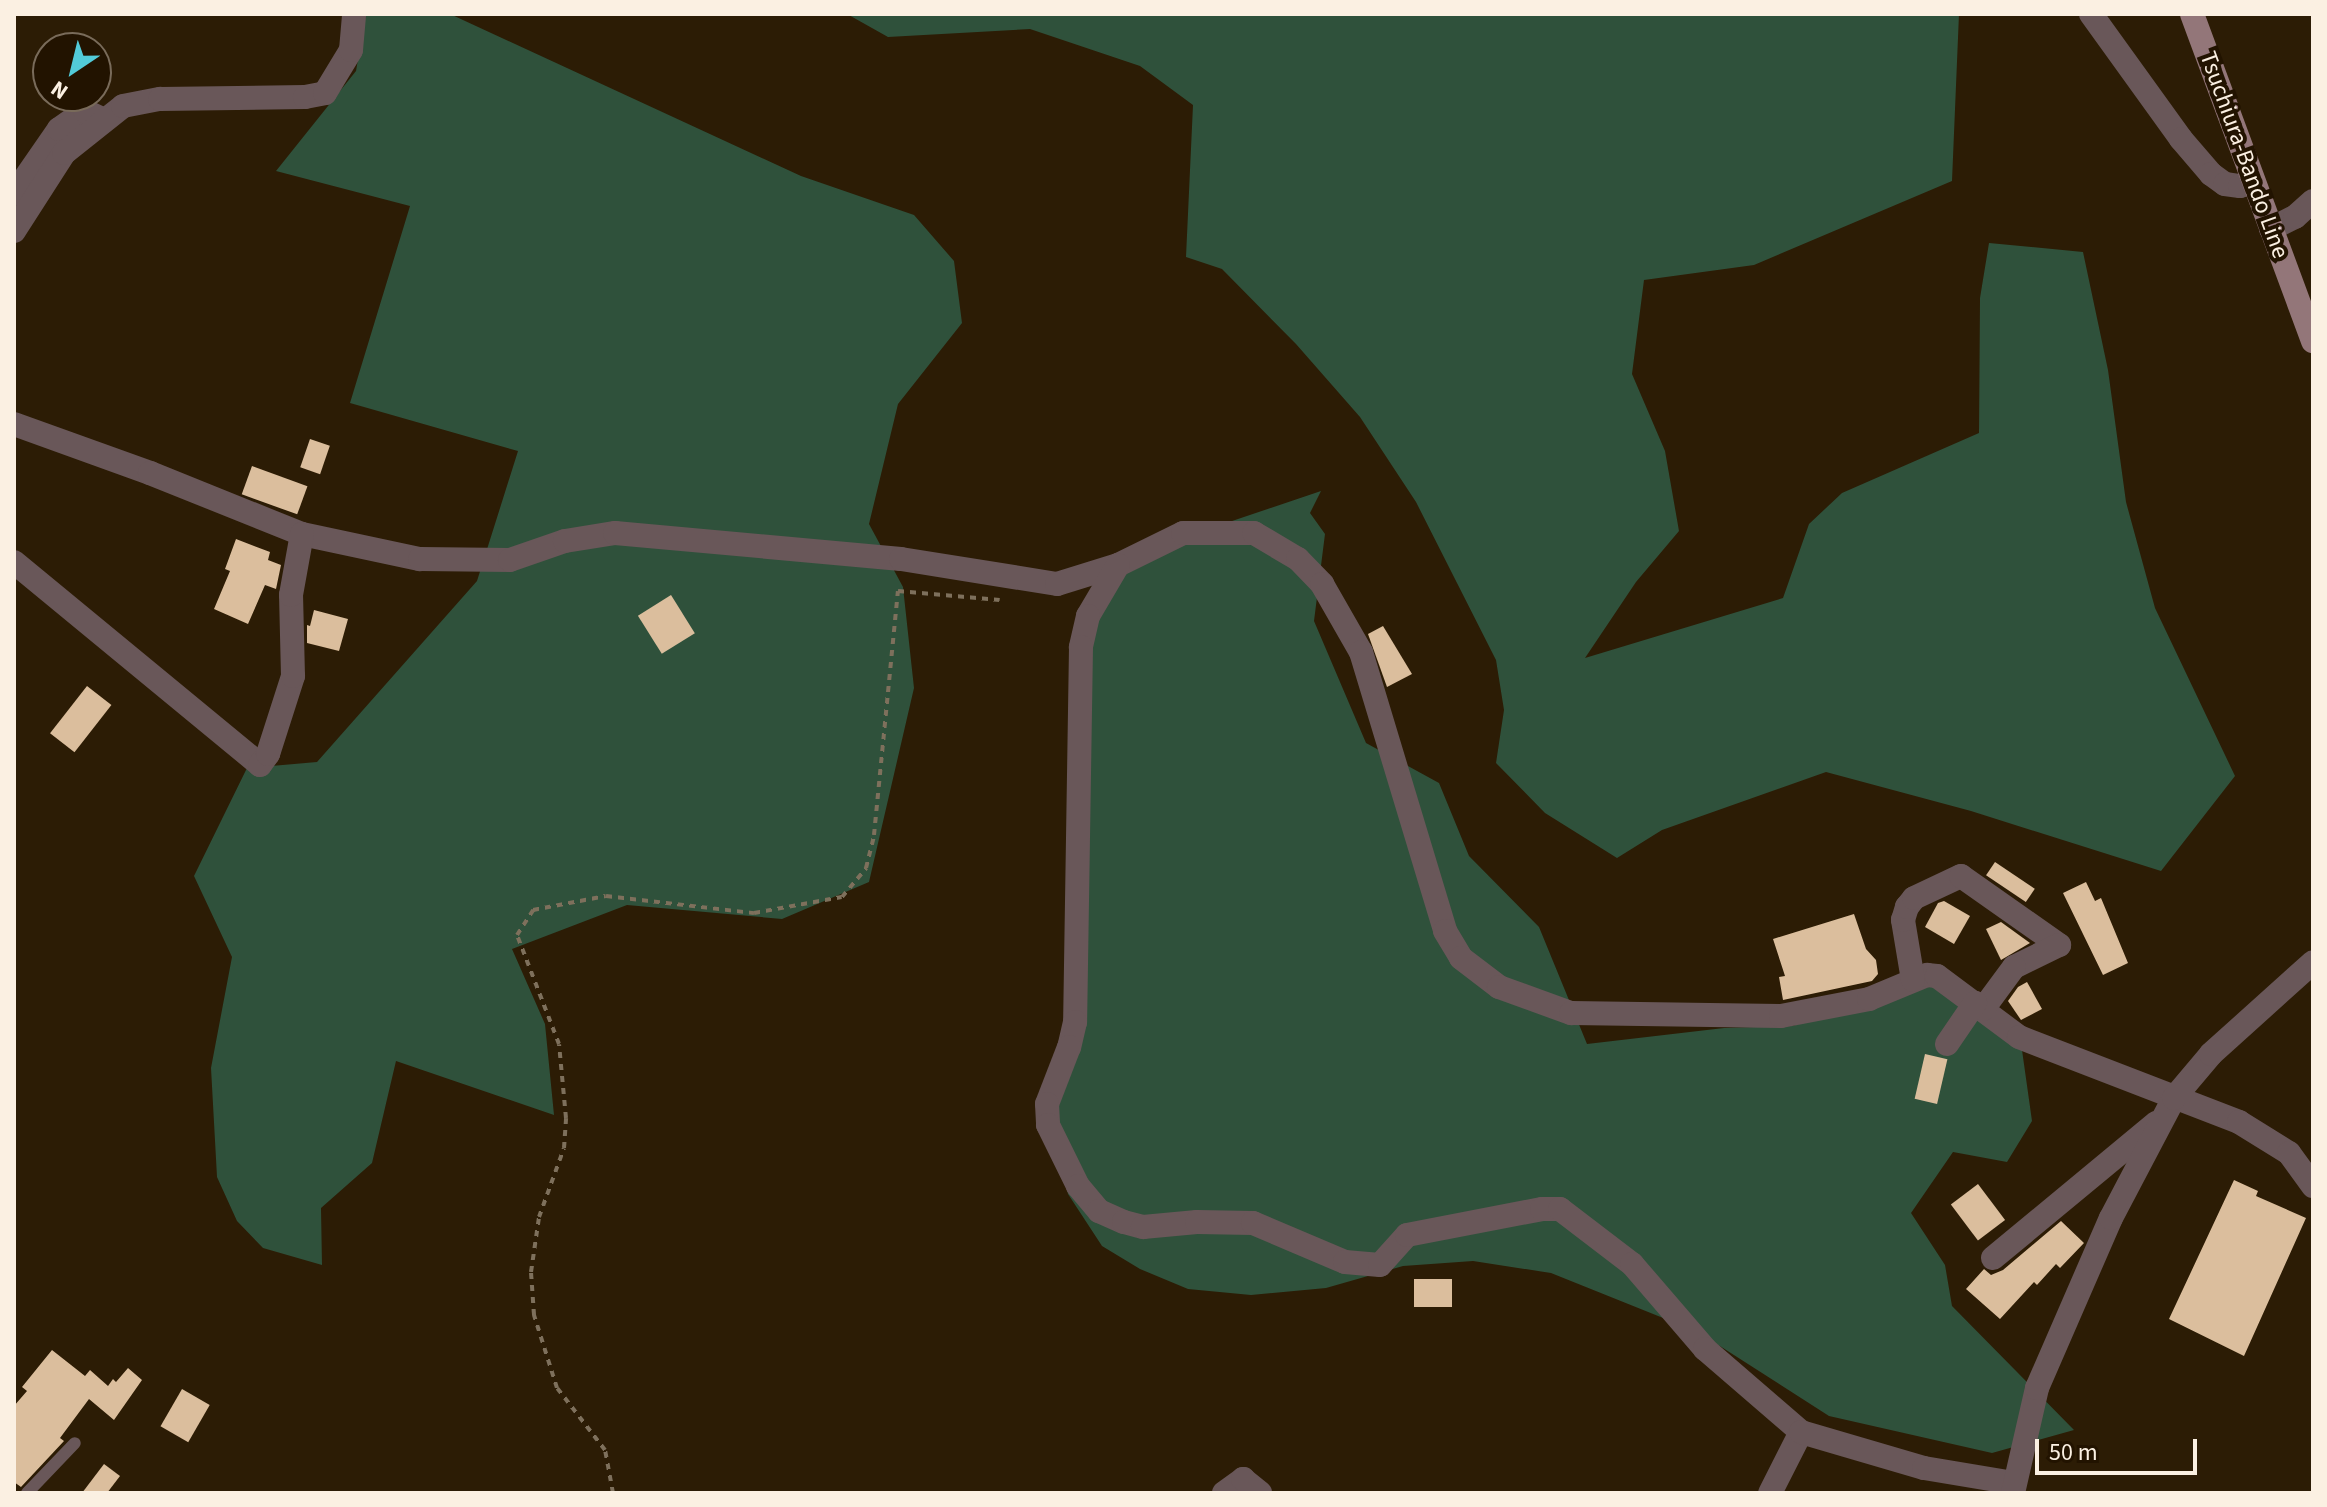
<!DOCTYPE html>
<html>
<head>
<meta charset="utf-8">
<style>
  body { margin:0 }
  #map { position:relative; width:2327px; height:1507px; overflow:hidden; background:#2c1c05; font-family:"Source Sans 3",sans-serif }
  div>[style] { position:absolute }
  .forest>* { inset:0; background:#2f513b }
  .building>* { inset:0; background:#dbbe9d; transform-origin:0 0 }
  .path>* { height:4px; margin-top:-2px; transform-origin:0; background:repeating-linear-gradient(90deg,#7e705c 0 6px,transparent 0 12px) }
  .lane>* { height:12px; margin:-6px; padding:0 6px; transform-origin:6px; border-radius:6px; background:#695759 }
  .street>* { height:24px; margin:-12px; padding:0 12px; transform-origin:12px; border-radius:12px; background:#695759 }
  .secondary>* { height:24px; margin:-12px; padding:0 12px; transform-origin:12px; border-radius:12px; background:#937679 }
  span { translate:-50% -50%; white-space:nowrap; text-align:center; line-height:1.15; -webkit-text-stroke:8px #221300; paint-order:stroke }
  .street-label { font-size:24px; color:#fbf0e2 }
  .frame { position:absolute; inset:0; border:16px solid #fbf0e2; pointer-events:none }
  .north { position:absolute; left:32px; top:32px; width:80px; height:80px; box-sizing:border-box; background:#221300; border:2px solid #796b5a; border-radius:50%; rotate:215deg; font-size:22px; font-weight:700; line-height:32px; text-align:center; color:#fbf0e2 }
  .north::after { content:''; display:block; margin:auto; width:28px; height:36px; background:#52cbd9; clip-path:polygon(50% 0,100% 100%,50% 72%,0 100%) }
  .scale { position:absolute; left:2035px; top:1439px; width:162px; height:36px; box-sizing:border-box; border:4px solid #fbf0e2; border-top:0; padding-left:10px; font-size:24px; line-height:28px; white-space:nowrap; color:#fbf0e2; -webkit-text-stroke:6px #221300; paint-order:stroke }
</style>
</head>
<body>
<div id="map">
  <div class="forest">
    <i style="clip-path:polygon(366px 14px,450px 14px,801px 176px,914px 215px,954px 261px,962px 323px,898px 404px,869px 524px,903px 587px,914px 688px,869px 882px,782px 919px,627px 905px,512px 949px,545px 1024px,554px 1115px,396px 1061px,372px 1163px,321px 1208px,322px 1265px,263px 1248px,237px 1221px,217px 1177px,211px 1068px,232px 957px,194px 876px,247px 768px,317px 762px,477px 581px,518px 451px,350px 403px,410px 206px,276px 171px,356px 71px)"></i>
    <i style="clip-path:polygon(847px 14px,1959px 14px,1952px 181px,1754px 265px,1644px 280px,1632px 374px,1665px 451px,1679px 531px,1636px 582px,1585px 658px,1783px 598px,1809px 524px,1842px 493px,1979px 433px,1980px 298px,1989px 243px,2083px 252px,2108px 370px,2126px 502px,2155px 608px,2235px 776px,2161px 871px,1971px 811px,1826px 772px,1662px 830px,1617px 858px,1545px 813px,1496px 763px,1504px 710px,1496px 660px,1416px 502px,1360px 417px,1296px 344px,1222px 269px,1186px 257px,1193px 105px,1140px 66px,1030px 29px,888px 37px)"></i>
    <i style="clip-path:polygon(1321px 491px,1310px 513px,1325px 534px,1314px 621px,1366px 743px,1439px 783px,1469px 856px,1539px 927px,1587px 1044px,1724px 1028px,1792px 1026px,1931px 986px,2022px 1050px,2032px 1121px,2007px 1162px,1953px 1152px,1911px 1213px,1945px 1265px,1952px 1306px,2074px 1430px,1992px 1453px,1829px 1416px,1698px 1332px,1551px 1273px,1473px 1261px,1403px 1266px,1326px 1288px,1251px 1295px,1188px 1289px,1140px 1269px,1102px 1246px,1068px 1194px,1057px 1137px,1089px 642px,1122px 570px,1155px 547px)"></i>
  </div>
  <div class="building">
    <i style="left:310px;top:439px;width:21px;height:30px;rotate:19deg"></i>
    <i style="left:252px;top:466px;width:59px;height:30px;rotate:20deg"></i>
    <i style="clip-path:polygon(236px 539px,270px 552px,268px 560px,281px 565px,276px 589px,265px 585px,248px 624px,214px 609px,230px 571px,225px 569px)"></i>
    <i style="left:671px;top:595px;width:45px;height:39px;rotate:58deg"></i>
    <i style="clip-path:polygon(314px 610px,348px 619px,339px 651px,307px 643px,307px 625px,310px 626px)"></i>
    <i style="clip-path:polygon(1383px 626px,1412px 674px,1387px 687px,1368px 634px)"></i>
    <i style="left:87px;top:686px;width:31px;height:60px;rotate:38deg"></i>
    <i style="left:1995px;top:862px;width:48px;height:16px;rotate:34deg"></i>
    <i style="clip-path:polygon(2086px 882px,2095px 901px,2101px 898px,2128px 963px,2103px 975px,2063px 893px)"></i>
    <i style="clip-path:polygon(1944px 901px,1970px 916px,1954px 944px,1925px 927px,1938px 903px)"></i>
    <i style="clip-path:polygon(1854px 914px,1866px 949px,1876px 960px,1878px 974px,1872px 981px,1783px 1000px,1779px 977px,1785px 976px,1773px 939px)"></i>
    <i style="clip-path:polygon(2001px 922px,2030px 943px,2001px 960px,1986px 929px)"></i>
    <i style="clip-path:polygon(2027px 982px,2042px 1009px,2021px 1020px,2008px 1001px,2018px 987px)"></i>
    <i style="left:1925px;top:1054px;width:23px;height:46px;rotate:13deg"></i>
    <i style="clip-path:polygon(2234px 1180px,2258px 1191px,2256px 1196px,2306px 1218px,2244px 1356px,2169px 1319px)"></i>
    <i style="left:1978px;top:1184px;width:45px;height:34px;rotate:53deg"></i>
    <i style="clip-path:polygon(2061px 1221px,2084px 1243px,2060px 1268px,2056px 1264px,2037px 1285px,2034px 1282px,2000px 1319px,1966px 1289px,1984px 1269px,1991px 1275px,2003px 1270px)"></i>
    <i style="left:1452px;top:1279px;width:28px;height:38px;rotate:90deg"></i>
    <i style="clip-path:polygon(52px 1350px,85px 1376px,90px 1370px,108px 1386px,113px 1379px,116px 1382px,128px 1368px,142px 1380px,114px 1420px,89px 1399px,60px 1438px,64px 1441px,21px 1487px,14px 1482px,14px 1406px,27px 1391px,22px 1387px)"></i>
    <i style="left:182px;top:1389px;width:32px;height:43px;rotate:30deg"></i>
    <i style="clip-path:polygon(104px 1464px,120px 1476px,107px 1493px,82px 1493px)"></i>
  </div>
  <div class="path">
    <i style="left:613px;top:1493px;width:44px;rotate:-100.5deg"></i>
    <i style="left:605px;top:1450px;width:78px;rotate:-127.7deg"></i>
    <i style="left:557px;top:1388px;width:77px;rotate:-107.5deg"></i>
    <i style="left:534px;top:1315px;width:43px;rotate:-94deg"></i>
    <i style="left:531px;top:1272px;width:56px;rotate:-81.7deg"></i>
    <i style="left:539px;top:1217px;width:73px;rotate:-70.1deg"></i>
    <i style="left:564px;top:1148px;width:30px;rotate:-86deg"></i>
    <i style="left:566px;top:1118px;width:74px;rotate:-95.4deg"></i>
    <i style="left:559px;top:1044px;width:117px;rotate:-111.1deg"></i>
    <i style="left:517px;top:935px;width:30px;rotate:-57deg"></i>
    <i style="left:533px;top:910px;width:74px;rotate:-10.9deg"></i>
    <i style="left:606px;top:896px;width:149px;rotate:6.6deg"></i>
    <i style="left:754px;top:913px;width:89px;rotate:-10.3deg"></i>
    <i style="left:842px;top:897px;width:38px;rotate:-50deg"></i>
    <i style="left:866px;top:868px;width:34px;rotate:-76deg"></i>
    <i style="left:874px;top:835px;width:245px;rotate:-84.4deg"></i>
    <i style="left:898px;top:591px;width:102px;rotate:5deg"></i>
  </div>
  <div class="lane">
    <i style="left:27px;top:1493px;width:69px;rotate:-46.2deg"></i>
  </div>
  <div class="street">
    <i style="left:2091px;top:14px;width:154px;rotate:54.2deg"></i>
    <i style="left:2181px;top:139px;width:46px;rotate:49.4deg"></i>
    <i style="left:2211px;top:174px;width:17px;rotate:36deg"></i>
    <i style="left:2225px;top:184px;width:15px;rotate:8deg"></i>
    <i style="left:2240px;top:186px;width:14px;rotate:-17deg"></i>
    <i style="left:14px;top:194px;width:79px;rotate:-55.3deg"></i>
    <i style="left:59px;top:129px;width:32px;rotate:-35deg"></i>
    <i style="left:85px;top:111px;width:21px;rotate:25deg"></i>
    <i style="left:2271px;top:229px;width:27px;rotate:-27deg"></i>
    <i style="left:2295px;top:217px;width:24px;rotate:-42deg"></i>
    <i style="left:14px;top:231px;width:93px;rotate:-57.3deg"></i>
    <i style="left:64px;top:153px;width:75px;rotate:-38.5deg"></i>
    <i style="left:123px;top:106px;width:38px;rotate:-11deg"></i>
    <i style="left:160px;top:99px;width:145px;rotate:-0.8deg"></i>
    <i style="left:305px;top:97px;width:20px;rotate:-11deg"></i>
    <i style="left:325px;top:93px;width:50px;rotate:-58.8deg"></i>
    <i style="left:351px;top:50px;width:36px;rotate:-85deg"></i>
    <i style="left:14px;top:424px;width:145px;rotate:19.8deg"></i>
    <i style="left:150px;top:473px;width:164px;rotate:21.9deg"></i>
    <i style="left:302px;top:534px;width:121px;rotate:12deg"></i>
    <i style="left:420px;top:559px;width:90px;rotate:0.6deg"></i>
    <i style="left:510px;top:560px;width:58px;rotate:-19.1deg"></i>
    <i style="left:565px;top:541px;width:51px;rotate:-9.1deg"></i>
    <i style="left:615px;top:533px;width:287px;rotate:5.2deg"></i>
    <i style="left:901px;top:559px;width:158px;rotate:9.1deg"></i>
    <i style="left:1057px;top:584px;width:64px;rotate:-17.3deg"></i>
    <i style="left:1118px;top:565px;width:72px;rotate:-26.2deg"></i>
    <i style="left:1183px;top:533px;width:71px"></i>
    <i style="left:1254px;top:533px;width:51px;rotate:30.6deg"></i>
    <i style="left:1298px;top:559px;width:35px;rotate:46deg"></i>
    <i style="left:1322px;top:584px;width:78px;rotate:60.2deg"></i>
    <i style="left:1361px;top:652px;width:291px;rotate:73.2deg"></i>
    <i style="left:1445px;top:931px;width:31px;rotate:59deg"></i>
    <i style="left:1461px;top:958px;width:48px;rotate:37.3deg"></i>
    <i style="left:1499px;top:987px;width:77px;rotate:19.9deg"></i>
    <i style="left:1571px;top:1013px;width:210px;rotate:0.8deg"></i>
    <i style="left:1781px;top:1016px;width:90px;rotate:-10.9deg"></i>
    <i style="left:1869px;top:999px;width:63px;rotate:-22.5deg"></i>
    <i style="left:1927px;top:975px;width:10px;rotate:6deg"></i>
    <i style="left:1937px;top:976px;width:102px;rotate:36.6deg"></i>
    <i style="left:2019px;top:1037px;width:236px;rotate:21.1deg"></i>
    <i style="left:2239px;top:1122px;width:59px;rotate:31.8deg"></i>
    <i style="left:2289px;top:1153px;width:41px;rotate:54deg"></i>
    <i style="left:14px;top:562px;width:319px;rotate:39.5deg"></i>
    <i style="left:260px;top:765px;width:14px;rotate:-54deg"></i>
    <i style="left:268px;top:754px;width:82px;rotate:-72.2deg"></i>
    <i style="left:293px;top:676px;width:81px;rotate:-91.4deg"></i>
    <i style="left:291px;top:595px;width:62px;rotate:-79.8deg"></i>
    <i style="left:1118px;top:565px;width:59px;rotate:120.5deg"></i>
    <i style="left:1088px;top:616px;width:32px;rotate:103deg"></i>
    <i style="left:1081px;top:647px;width:375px;rotate:90.9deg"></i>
    <i style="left:1075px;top:1022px;width:26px;rotate:103deg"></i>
    <i style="left:1069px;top:1047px;width:61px;rotate:111.1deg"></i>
    <i style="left:1047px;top:1104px;width:21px;rotate:87deg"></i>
    <i style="left:1048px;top:1125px;width:68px;rotate:63.8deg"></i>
    <i style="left:1078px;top:1186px;width:33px;rotate:50deg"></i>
    <i style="left:1099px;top:1211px;width:27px;rotate:24deg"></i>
    <i style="left:1124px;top:1222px;width:20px;rotate:15deg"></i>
    <i style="left:1143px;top:1227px;width:54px;rotate:-5.3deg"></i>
    <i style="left:1197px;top:1222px;width:56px;rotate:1deg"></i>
    <i style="left:1253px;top:1223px;width:100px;rotate:23deg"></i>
    <i style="left:1345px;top:1262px;width:35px;rotate:5deg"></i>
    <i style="left:1380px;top:1265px;width:40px;rotate:-48deg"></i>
    <i style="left:1407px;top:1235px;width:137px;rotate:-10.9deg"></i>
    <i style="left:1542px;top:1209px;width:18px"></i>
    <i style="left:1560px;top:1209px;width:91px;rotate:37.4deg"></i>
    <i style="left:1632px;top:1264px;width:112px;rotate:49.3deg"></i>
    <i style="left:1705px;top:1349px;width:127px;rotate:40.8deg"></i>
    <i style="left:1801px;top:1432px;width:68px;rotate:116.9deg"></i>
    <i style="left:1913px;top:980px;width:61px;rotate:-99.5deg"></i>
    <i style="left:1903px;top:920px;width:14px;rotate:-73deg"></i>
    <i style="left:1907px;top:907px;width:11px;rotate:-52deg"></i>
    <i style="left:1914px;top:898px;width:52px;rotate:-25.1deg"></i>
    <i style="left:1961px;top:876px;width:120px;rotate:35.1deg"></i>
    <i style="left:2059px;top:945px;width:50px;rotate:153.9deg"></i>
    <i style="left:2014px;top:967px;width:52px;rotate:126.4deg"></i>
    <i style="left:1947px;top:1044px;width:50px;rotate:-55.7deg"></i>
    <i style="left:1993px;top:1258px;width:212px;rotate:-39.6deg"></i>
    <i style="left:1801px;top:1432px;width:128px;rotate:16.3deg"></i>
    <i style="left:1924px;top:1468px;width:91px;rotate:9.5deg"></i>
    <i style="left:1224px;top:1493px;width:24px;rotate:-36deg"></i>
    <i style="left:1243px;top:1479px;width:22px;rotate:39deg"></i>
    <i style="left:2013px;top:1493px;width:108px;rotate:-77.1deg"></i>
    <i style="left:2037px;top:1388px;width:185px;rotate:-66.5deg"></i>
    <i style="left:2111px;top:1218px;width:136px;rotate:-62.3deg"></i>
    <i style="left:2174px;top:1098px;width:57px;rotate:-49.9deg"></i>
    <i style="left:2211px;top:1054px;width:137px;rotate:-42deg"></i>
  </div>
  <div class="secondary">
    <i style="left:2192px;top:14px;width:349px;rotate:69.7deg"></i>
  </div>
  <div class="street-label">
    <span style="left:2244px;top:155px;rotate:70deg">Tsuchiura-Bando Line</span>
  </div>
  <div class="frame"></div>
  <div class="north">N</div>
  <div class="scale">50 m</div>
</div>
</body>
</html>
